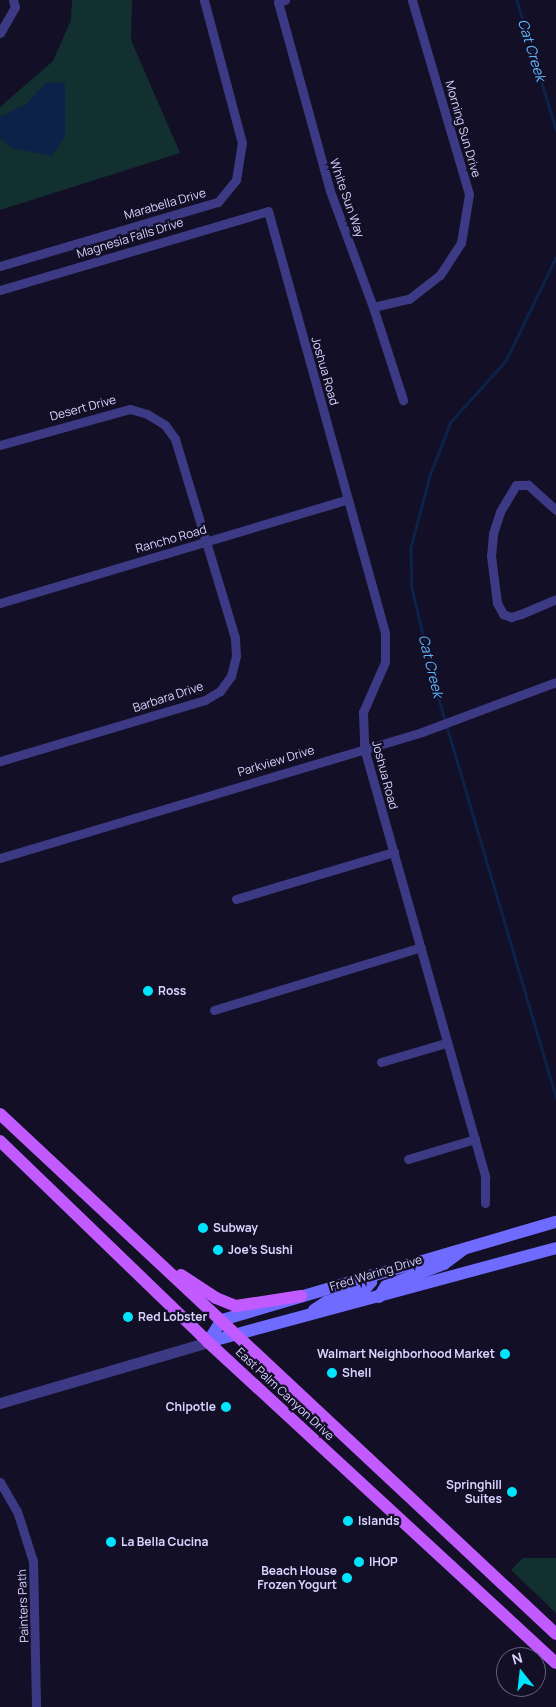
<!DOCTYPE html>
<html>
<head>
<meta charset="utf-8">
<style>
  body { margin:0 }
  #map { position:relative; width:556px; height:1707px; overflow:hidden; background:#130f26; font-family:Manrope,sans-serif }
  div>[style] { position:absolute }
  .green>* { inset:0; background:#12302f }
  .water>* { inset:0; background:#0c2248 }
  .stream>* { height:2.5px; margin:-1.25px; padding:0 1.25px; transform-origin:1.25px; border-radius:1.25px; background:#0c2248 }
  .minor>* { height:9px; margin:-4.5px; padding:0 4.5px; transform-origin:4.5px; border-radius:4.5px; background:#3d3a85 }
  .tertiary>* { height:11px; margin:-5.5px; padding:0 5.5px; transform-origin:5.5px; border-radius:5.5px; background:#3d3a85 }
  .secondary>* { height:12px; margin:-6px; padding:0 6px; transform-origin:6px; border-radius:6px; background:#6f6bff }
  .primary>* { height:12px; margin:-6px; padding:0 6px; transform-origin:6px; border-radius:6px; background:#c25bff }
  .dots>* { width:14px; height:14px; translate:-50% -50%; box-sizing:border-box; border:2px solid #130f26; border-radius:50% }
  span { translate:-50% -50%; white-space:nowrap; text-align:center; line-height:1.15; -webkit-text-stroke:4.5px #130f26; paint-order:stroke }
  .street-label { font-size:12px; color:#d9d4ff }
  .poi-label { font-size:12px; color:#d9d4ff; font-weight:700 }
  .left { translate:0 -50%; text-align:left }
  .right { translate:-100% -50%; text-align:right }
  .water-label { font-size:14px; color:#62b6ff; font-style:italic }
  .north { position:absolute; left:496px; top:1647px; width:50px; height:50px; box-sizing:border-box; background:#130f26; border:1px solid #625e7d; border-radius:50%; rotate:344deg; font-size:14px; font-weight:700; line-height:20px; text-align:center; color:#d9d4ff }
  .north::after { content:''; display:block; margin:auto; width:18px; height:22px; background:#00e5ff; clip-path:polygon(50% 0,100% 100%,50% 72%,0 100%) }
</style>
</head>
<body>
<div id="map">
  <div class="green">
    <i style="clip-path:polygon(72px 0,132px 0,131px 40px,180px 153px,0 210px,0 107px,53px 61px,71px 20px)"></i>
    <i style="clip-path:polygon(523px 1558px,556px 1558px,556px 1613px,511px 1570px)"></i>
  </div>
  <div class="water">
    <i style="clip-path:polygon(65px 82px,65px 136px,52px 156px,12px 148px,0 138px,0 117px,26px 104px,46px 83px)"></i>
  </div>
  <div class="stream">
    <i style="left:517px;top:0;width:135px;rotate:73.2deg"></i>
    <i style="left:556px;top:258px;width:114px;rotate:115.9deg"></i>
    <i style="left:506px;top:361px;width:82px;rotate:132deg"></i>
    <i style="left:451px;top:422px;width:58px;rotate:111.3deg"></i>
    <i style="left:430px;top:476px;width:74px;rotate:104.8deg"></i>
    <i style="left:411px;top:548px;width:40px;rotate:88.6deg"></i>
    <i style="left:412px;top:588px;width:104px;rotate:76.6deg"></i>
    <i style="left:436px;top:689px;width:425px;rotate:73.6deg"></i>
  </div>
  <div class="minor">
    <i style="left:285px;top:0;width:7px;rotate:164deg"></i>
    <i style="left:278px;top:2px;width:196px;rotate:74.6deg"></i>
    <i style="left:330px;top:191px;width:124px;rotate:69.7deg"></i>
    <i style="left:373px;top:307px;width:98px;rotate:72.1deg"></i>
    <i style="left:0;top:33px;width:30px;rotate:-60deg"></i>
    <i style="left:15px;top:7px;width:7px;rotate:-106deg"></i>
    <i style="left:0;top:266px;width:227px;rotate:-16.4deg"></i>
    <i style="left:218px;top:202px;width:28px;rotate:-51deg"></i>
    <i style="left:236px;top:180px;width:37px;rotate:-81deg"></i>
    <i style="left:242px;top:143px;width:148px;rotate:-104.9deg"></i>
    <i style="left:0;top:290px;width:279px;rotate:-16.4deg"></i>
    <i style="left:268px;top:211px;width:438px;rotate:74.5deg"></i>
    <i style="left:385px;top:633px;width:29px;rotate:90deg"></i>
    <i style="left:385px;top:662px;width:55px;rotate:113.7deg"></i>
    <i style="left:363px;top:712px;width:36px;rotate:88deg"></i>
    <i style="left:364px;top:748px;width:446px;rotate:74.2deg"></i>
    <i style="left:485px;top:1177px;width:26px;rotate:90deg"></i>
    <i style="left:373px;top:307px;width:37px;rotate:-13deg"></i>
    <i style="left:409px;top:299px;width:39px;rotate:-38deg"></i>
    <i style="left:440px;top:275px;width:38px;rotate:-57deg"></i>
    <i style="left:461px;top:243px;width:50px;rotate:-80.7deg"></i>
    <i style="left:469px;top:194px;width:202px;rotate:-106.4deg"></i>
    <i style="left:0;top:445px;width:135px;rotate:-15.5deg"></i>
    <i style="left:130px;top:409px;width:18px;rotate:16deg"></i>
    <i style="left:147px;top:414px;width:21px;rotate:31deg"></i>
    <i style="left:165px;top:425px;width:17px;rotate:54deg"></i>
    <i style="left:175px;top:439px;width:208px;rotate:73.2deg"></i>
    <i style="left:235px;top:638px;width:18px;rotate:87deg"></i>
    <i style="left:236px;top:656px;width:21px;rotate:104deg"></i>
    <i style="left:231px;top:676px;width:19px;rotate:126deg"></i>
    <i style="left:220px;top:691px;width:17px;rotate:149deg"></i>
    <i style="left:205px;top:700px;width:214px;rotate:163.4deg"></i>
    <i style="left:556px;top:510px;width:38px;rotate:-138deg"></i>
    <i style="left:528px;top:485px;width:12px;rotate:180deg"></i>
    <i style="left:516px;top:485px;width:31px;rotate:121deg"></i>
    <i style="left:500px;top:512px;width:23px;rotate:108deg"></i>
    <i style="left:493px;top:534px;width:22px;rotate:95deg"></i>
    <i style="left:491px;top:556px;width:47px;rotate:82.7deg"></i>
    <i style="left:497px;top:603px;width:13px;rotate:61deg"></i>
    <i style="left:503px;top:614px;width:9px;rotate:21deg"></i>
    <i style="left:511px;top:617px;width:10px;rotate:-17deg"></i>
    <i style="left:521px;top:614px;width:38px;rotate:-23deg"></i>
    <i style="left:0;top:603px;width:363px;rotate:-16.6deg"></i>
    <i style="left:0;top:858px;width:440px;rotate:-16.6deg"></i>
    <i style="left:422px;top:732px;width:143px;rotate:-20.5deg"></i>
    <i style="left:236px;top:899px;width:165px;rotate:-16.6deg"></i>
    <i style="left:214px;top:1010px;width:216px;rotate:-16.9deg"></i>
    <i style="left:381px;top:1062px;width:68px;rotate:-16.3deg"></i>
    <i style="left:408px;top:1159px;width:70px;rotate:-16.6deg"></i>
    <i style="left:0;top:1482px;width:34px;rotate:60deg"></i>
    <i style="left:17px;top:1511px;width:52px;rotate:72.3deg"></i>
    <i style="left:33px;top:1561px;width:146px;rotate:88.8deg"></i>
  </div>
  <div class="tertiary">
    <i style="left:0;top:1403px;width:217px;rotate:-16.3deg"></i>
  </div>
  <div class="secondary">
    <i style="left:379px;top:1297px;width:13px;rotate:-58deg"></i>
    <i style="left:386px;top:1286px;width:62px;rotate:-20.8deg"></i>
    <i style="left:444px;top:1264px;width:25px;rotate:-37deg"></i>
    <i style="left:314px;top:1310px;width:14px;rotate:-34deg"></i>
    <i style="left:326px;top:1302px;width:40px;rotate:-18deg"></i>
    <i style="left:364px;top:1290px;width:11px;rotate:-49deg"></i>
    <i style="left:371px;top:1282px;width:7px;rotate:-82deg"></i>
    <i style="left:208px;top:1342px;width:26px;rotate:-58deg"></i>
    <i style="left:222px;top:1320px;width:348px;rotate:-16.4deg"></i>
    <i style="left:208px;top:1342px;width:360px;rotate:-15.1deg"></i>
  </div>
  <div class="primary">
    <i style="left:0;top:1114px;width:761px;rotate:43.08deg"></i>
    <i style="left:0;top:1141px;width:289px;rotate:44deg"></i>
    <i style="left:208px;top:1342px;width:473px;rotate:42.7deg"></i>
    <i style="left:181px;top:1275px;width:42px;rotate:33.3deg"></i>
    <i style="left:216px;top:1298px;width:22px;rotate:22deg"></i>
    <i style="left:236px;top:1306px;width:66px;rotate:-8.7deg"></i>
  </div>
  <div class="dots">
    <i style="left:148px;top:991px;background:#00e5ff"></i>
    <i style="left:203px;top:1228px;background:#00e5ff"></i>
    <i style="left:218px;top:1250px;background:#00e5ff"></i>
    <i style="left:128px;top:1317px;background:#00e5ff"></i>
    <i style="left:505px;top:1354px;background:#00e5ff"></i>
    <i style="left:332px;top:1373px;background:#00e5ff"></i>
    <i style="left:226px;top:1407px;background:#00e5ff"></i>
    <i style="left:512px;top:1492px;background:#00e5ff"></i>
    <i style="left:348px;top:1521px;background:#00e5ff"></i>
    <i style="left:111px;top:1542px;background:#00e5ff"></i>
    <i style="left:359px;top:1562px;background:#00e5ff"></i>
    <i style="left:347px;top:1578px;background:#00e5ff"></i>
  </div>
  <div class="street-label">
    <span style="left:463px;top:129px;rotate:74deg">Morning Sun Drive</span>
    <span style="left:347px;top:198px;rotate:71deg">White Sun Way</span>
    <span style="left:165px;top:204px;rotate:-16deg">Marabella Drive</span>
    <span style="left:130px;top:238px;rotate:-17deg">Magnesia Falls Drive</span>
    <span style="left:325px;top:371px;rotate:74deg">Joshua Road</span>
    <span style="left:83px;top:408px;rotate:-15deg">Desert Drive</span>
    <span style="left:171px;top:539px;rotate:-16deg">Rancho Road</span>
    <span style="left:168px;top:697px;rotate:-18deg">Barbara Drive</span>
    <span style="left:276px;top:761px;rotate:-17deg">Parkview Drive</span>
    <span style="left:385px;top:775px;rotate:75deg">Joshua Road</span>
    <span style="left:376px;top:1273px;rotate:-17deg">Fred Waring Drive</span>
    <span style="left:285px;top:1394px;rotate:43deg">East Palm Canyon Drive</span>
    <span style="left:23px;top:1606px;rotate:-92deg">Painters Path</span>
  </div>
  <div class="poi-label">
    <span class="left" style="left:158px;top:991px">Ross</span>
    <span class="left" style="left:213px;top:1228px">Subway</span>
    <span class="left" style="left:228px;top:1250px">Joe's Sushi</span>
    <span class="left" style="left:138px;top:1317px">Red Lobster</span>
    <span class="right" style="left:495px;top:1354px">Walmart Neighborhood Market</span>
    <span class="left" style="left:342px;top:1373px">Shell</span>
    <span class="right" style="left:216px;top:1407px">Chipotle</span>
    <span class="right" style="left:502px;top:1492px">Springhill<br>Suites</span>
    <span class="left" style="left:358px;top:1521px">Islands</span>
    <span class="left" style="left:121px;top:1542px">La Bella Cucina</span>
    <span class="left" style="left:369px;top:1562px">IHOP</span>
    <span class="right" style="left:337px;top:1578px">Beach House<br>Frozen Yogurt</span>
  </div>
  <div class="water-label">
    <span style="left:532px;top:50px;rotate:73deg">Cat Creek</span>
    <span style="left:431px;top:666px;rotate:76deg">Cat Creek</span>
  </div>
  <div class="north">N</div>
</div>
</body>
</html>
